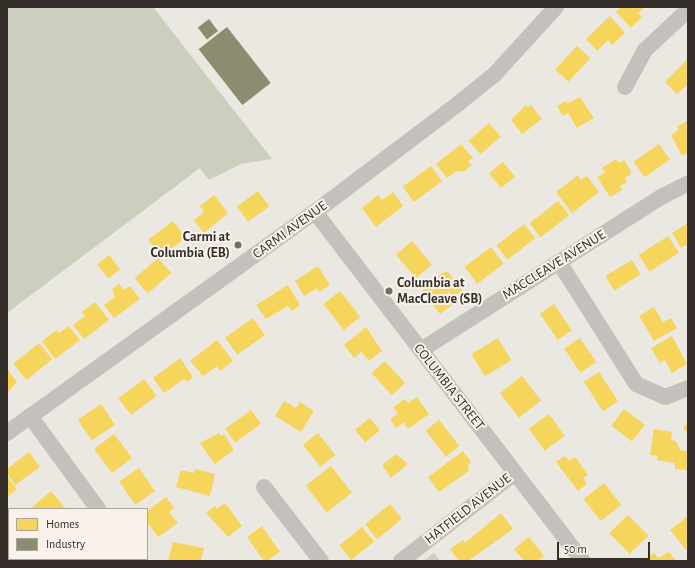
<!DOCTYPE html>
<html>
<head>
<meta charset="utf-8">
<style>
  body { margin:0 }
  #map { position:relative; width:695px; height:568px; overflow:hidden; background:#ebe8e2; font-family:"Alegreya Sans",sans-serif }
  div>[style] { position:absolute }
  .green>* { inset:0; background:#cbd0be }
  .homes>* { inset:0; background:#f6d55c; transform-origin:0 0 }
  .industry>* { inset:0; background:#8c8c6e; transform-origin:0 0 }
  .minor>* { height:16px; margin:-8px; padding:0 8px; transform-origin:8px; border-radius:8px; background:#c4c0bb }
  .dots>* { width:11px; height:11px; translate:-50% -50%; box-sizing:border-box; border:2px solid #f8f2ea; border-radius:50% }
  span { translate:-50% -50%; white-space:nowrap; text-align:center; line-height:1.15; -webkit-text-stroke:4px #f8f2ea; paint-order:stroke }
  .street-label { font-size:14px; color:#352e2a }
  .poi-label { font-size:14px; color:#352e2a; font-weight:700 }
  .right { translate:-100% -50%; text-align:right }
  .left { translate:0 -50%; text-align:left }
  .frame { position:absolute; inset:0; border:8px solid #352e2a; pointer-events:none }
  .legend { position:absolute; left:8px; top:508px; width:140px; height:52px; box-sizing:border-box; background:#f8f2ea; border:1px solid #aaa49d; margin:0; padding:5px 7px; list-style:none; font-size:12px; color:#352e2a }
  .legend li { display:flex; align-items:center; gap:8px; height:20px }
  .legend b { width:20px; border:1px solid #aaa49d }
  .scale { position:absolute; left:557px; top:542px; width:93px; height:18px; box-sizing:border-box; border:2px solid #352e2a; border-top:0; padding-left:5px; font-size:12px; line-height:14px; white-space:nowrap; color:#352e2a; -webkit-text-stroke:3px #f8f2ea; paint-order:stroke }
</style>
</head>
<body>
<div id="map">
  <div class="green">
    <i style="clip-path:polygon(7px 7px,153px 7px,272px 159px,241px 164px,209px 180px,200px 168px,7px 313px)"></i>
    <i style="clip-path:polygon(434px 553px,440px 561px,423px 561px)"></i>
  </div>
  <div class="homes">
    <i style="clip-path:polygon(621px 7px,645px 7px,638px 13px,642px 17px,631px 28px,616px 12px)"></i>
    <i style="clip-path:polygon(610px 16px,625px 33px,612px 45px,608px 40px,597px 51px,586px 39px)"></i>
    <i style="left:577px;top:46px;width:18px;height:32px;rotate:43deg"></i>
    <i style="clip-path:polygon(688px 59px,688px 84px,677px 94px,665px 82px)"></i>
    <i style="clip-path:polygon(580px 97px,594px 118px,577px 128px,568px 113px,563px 116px,557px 106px,566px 101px,567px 104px)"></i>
    <i style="clip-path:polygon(526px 105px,528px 107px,531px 105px,542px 119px,522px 134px,511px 120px)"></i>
    <i style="clip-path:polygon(687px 121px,688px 152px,682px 156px,671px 135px,679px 130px,677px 127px)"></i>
    <i style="left:489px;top:123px;width:18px;height:27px;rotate:49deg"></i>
    <i style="clip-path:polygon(461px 144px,473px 158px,468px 161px,472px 165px,463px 172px,457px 171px,447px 178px,436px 164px)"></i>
    <i style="left:659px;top:144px;width:19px;height:31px;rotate:55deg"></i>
    <i style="clip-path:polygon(616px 159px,619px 163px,624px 160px,632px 173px,625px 178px,627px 182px,620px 186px,622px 190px,610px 197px,597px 177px,605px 172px,602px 168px)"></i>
    <i style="left:503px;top:162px;width:19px;height:18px;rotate:51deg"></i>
    <i style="left:431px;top:166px;width:19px;height:35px;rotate:54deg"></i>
    <i style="clip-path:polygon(578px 175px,581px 180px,587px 176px,599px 192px,572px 213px,556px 192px)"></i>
    <i style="left:258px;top:191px;width:19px;height:26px;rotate:54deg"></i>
    <i style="clip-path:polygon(393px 192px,403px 206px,376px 227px,362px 208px,378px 195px,382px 200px)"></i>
    <i style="clip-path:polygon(214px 195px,228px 213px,204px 233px,194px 220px,204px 212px,200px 206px)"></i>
    <i style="left:558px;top:201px;width:18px;height:36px;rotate:52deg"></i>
    <i style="left:173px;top:221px;width:21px;height:31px;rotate:53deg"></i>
    <i style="clip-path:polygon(688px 223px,688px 244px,681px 248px,672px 233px)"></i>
    <i style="left:524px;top:224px;width:18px;height:35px;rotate:52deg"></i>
    <i style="left:668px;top:236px;width:20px;height:35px;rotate:57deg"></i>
    <i style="left:412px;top:241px;width:31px;height:21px;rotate:50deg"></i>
    <i style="left:491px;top:247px;width:21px;height:33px;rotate:53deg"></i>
    <i style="left:109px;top:255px;width:18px;height:15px;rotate:52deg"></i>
    <i style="left:158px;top:258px;width:20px;height:31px;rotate:49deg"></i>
    <i style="left:632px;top:260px;width:17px;height:31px;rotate:59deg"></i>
    <i style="clip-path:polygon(318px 266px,330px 285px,319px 292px,317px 288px,304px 296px,295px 281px)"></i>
    <i style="clip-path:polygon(447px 271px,462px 290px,453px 297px,449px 292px,445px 295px,452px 305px,440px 314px,422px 291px,435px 281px,433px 278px)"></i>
    <i style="clip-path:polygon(119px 284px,124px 290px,130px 286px,140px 299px,114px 318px,104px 305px,115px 297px,112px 289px)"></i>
    <i style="clip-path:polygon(288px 285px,300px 305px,292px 311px,288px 306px,266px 319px,256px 305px)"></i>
    <i style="left:340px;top:291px;width:33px;height:21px;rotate:52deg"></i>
    <i style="clip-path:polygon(95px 302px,109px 320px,84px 339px,73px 325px,85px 316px,82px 312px)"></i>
    <i style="left:554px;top:304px;width:32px;height:17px;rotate:56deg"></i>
    <i style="clip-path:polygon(654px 307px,663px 322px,671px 318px,677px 328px,654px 341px,639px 316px)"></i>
    <i style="left:253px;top:318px;width:21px;height:34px;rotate:55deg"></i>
    <i style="clip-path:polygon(69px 326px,80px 340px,55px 359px,42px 341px,56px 330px,59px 333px)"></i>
    <i style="clip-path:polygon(366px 327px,382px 351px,369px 361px,361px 352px,354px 358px,344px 345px)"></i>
    <i style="clip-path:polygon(672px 336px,687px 364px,672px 373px,665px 360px,660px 363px,651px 348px)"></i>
    <i style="left:498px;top:338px;width:26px;height:31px;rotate:59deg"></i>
    <i style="left:580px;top:338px;width:29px;height:19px;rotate:56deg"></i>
    <i style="clip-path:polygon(217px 340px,233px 361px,220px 371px,217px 366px,203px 376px,190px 361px)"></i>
    <i style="left:39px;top:343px;width:21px;height:33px;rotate:51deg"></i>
    <i style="clip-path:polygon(180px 358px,193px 377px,187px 382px,184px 379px,164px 393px,153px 378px)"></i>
    <i style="left:385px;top:361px;width:30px;height:18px;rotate:48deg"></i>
    <i style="clip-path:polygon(7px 369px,17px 382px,7px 393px)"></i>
    <i style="left:599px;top:372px;width:35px;height:18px;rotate:57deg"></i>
    <i style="left:522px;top:376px;width:31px;height:28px;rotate:52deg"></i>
    <i style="left:144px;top:379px;width:21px;height:32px;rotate:53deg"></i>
    <i style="clip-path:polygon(417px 397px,429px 414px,408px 429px,404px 422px,396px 428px,390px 419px,398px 414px,393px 407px,405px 399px,408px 403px)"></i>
    <i style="clip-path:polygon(284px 401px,296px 408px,300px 402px,314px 411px,301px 432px,275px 416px)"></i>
    <i style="left:101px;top:404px;width:25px;height:28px;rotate:56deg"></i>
    <i style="left:624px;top:409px;width:26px;height:21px;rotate:37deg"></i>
    <i style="left:251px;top:410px;width:17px;height:32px;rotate:54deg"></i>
    <i style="left:549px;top:414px;width:27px;height:25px;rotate:54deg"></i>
    <i style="left:370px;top:418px;width:16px;height:19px;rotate:52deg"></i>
    <i style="left:439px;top:420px;width:33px;height:17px;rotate:52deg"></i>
    <i style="clip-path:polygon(688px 423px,688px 434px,683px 427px)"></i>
    <i style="clip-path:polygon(654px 429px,672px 432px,671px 440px,676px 441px,680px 450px,687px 451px,688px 470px,675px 469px,675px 463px,657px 460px,658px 456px,650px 455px)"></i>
    <i style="clip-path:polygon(219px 433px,221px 436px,224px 434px,234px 450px,215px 464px,200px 443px)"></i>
    <i style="left:318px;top:433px;width:28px;height:19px;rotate:52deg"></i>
    <i style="left:114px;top:434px;width:30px;height:25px;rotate:53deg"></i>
    <i style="clip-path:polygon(463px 451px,471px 462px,468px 465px,469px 471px,439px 492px,428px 477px)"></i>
    <i style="clip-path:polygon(29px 452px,40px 467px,15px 485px,7px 473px,7px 469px)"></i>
    <i style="clip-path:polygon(396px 454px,408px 464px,391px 478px,382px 465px)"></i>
    <i style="clip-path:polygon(565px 456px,569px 461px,575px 457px,588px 475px,583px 478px,587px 484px,578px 491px,556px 462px)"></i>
    <i style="left:331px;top:466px;width:34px;height:32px;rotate:52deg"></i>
    <i style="left:139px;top:468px;width:28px;height:24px;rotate:55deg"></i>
    <i style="clip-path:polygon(195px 469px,215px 474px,210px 496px,176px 487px,181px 470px,194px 473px)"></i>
    <i style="clip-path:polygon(7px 476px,17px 489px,7px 497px)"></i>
    <i style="left:604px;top:483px;width:28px;height:26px;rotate:52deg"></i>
    <i style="clip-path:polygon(51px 491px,66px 509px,32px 509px,31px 508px)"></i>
    <i style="clip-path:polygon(166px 497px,174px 508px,169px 512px,178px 523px,158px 537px,147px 522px,147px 511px)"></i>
    <i style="clip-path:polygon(225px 503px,242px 526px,228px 537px,206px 513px,215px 506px,217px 509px)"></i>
    <i style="left:390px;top:504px;width:19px;height:32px;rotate:51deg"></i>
    <i style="clip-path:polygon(501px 513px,513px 529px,468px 561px,459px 561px,450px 549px,463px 540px,465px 543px)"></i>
    <i style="left:628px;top:515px;width:29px;height:26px;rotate:46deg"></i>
    <i style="clip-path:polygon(688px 516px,688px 548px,686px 550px,670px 530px)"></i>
    <i style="clip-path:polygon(262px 526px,280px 552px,267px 561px,264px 561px,247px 537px)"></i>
    <i style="left:362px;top:527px;width:19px;height:29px;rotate:51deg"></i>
    <i style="clip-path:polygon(529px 537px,544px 556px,537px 561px,524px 561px,514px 549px)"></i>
    <i style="clip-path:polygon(173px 542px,204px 548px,201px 561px,168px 561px)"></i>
    <i style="clip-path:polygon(669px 552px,676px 561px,642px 561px,654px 553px,658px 558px)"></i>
    <i style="clip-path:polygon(37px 559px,67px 559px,34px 561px)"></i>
  </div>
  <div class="industry">
    <i style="left:209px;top:19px;width:15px;height:14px;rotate:53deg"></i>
    <i style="left:227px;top:27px;width:71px;height:36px;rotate:52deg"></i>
  </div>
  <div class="minor">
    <i style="left:625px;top:87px;width:42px;rotate:-61.6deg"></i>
    <i style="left:645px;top:50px;width:59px;rotate:-42.9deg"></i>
    <i style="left:315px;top:212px;width:440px;rotate:52.5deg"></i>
    <i style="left:559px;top:262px;width:144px;rotate:57.7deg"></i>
    <i style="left:636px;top:384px;width:32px;rotate:24deg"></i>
    <i style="left:665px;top:397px;width:25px;rotate:-21deg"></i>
    <i style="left:421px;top:350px;width:287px;rotate:-32.5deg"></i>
    <i style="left:663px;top:196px;width:28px;rotate:-27deg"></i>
    <i style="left:30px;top:416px;width:115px;rotate:53.8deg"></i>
    <i style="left:7px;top:433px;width:379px;rotate:-35.7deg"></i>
    <i style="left:315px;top:212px;width:181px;rotate:-37.1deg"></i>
    <i style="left:459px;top:103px;width:45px;rotate:-38.7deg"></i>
    <i style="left:494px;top:75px;width:92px;rotate:-47.6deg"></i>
    <i style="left:264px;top:487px;width:93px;rotate:52.4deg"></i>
    <i style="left:401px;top:561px;width:144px;rotate:-37.7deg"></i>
  </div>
  <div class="dots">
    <i style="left:238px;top:245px;background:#756f6a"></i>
    <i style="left:389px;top:291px;background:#756f6a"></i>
  </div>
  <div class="street-label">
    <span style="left:290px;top:230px;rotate:-36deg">CARMI AVENUE</span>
    <span style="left:554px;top:265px;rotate:-32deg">MACCLEAVE AVENUE</span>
    <span style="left:449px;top:387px;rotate:52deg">COLUMBIA STREET</span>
    <span style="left:468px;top:509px;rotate:-38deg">HATFIELD AVENUE</span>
  </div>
  <div class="poi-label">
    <span class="right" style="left:230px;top:245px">Carmi at<br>Columbia (EB)</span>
    <span class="left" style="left:397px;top:291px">Columbia at<br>MacCleave (SB)</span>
  </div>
  <div class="frame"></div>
  <ul class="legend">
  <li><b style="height:11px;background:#f6d55c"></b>Homes</li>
  <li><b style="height:11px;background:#8c8c6e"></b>Industry</li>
  </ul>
  <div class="scale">50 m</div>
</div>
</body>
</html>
